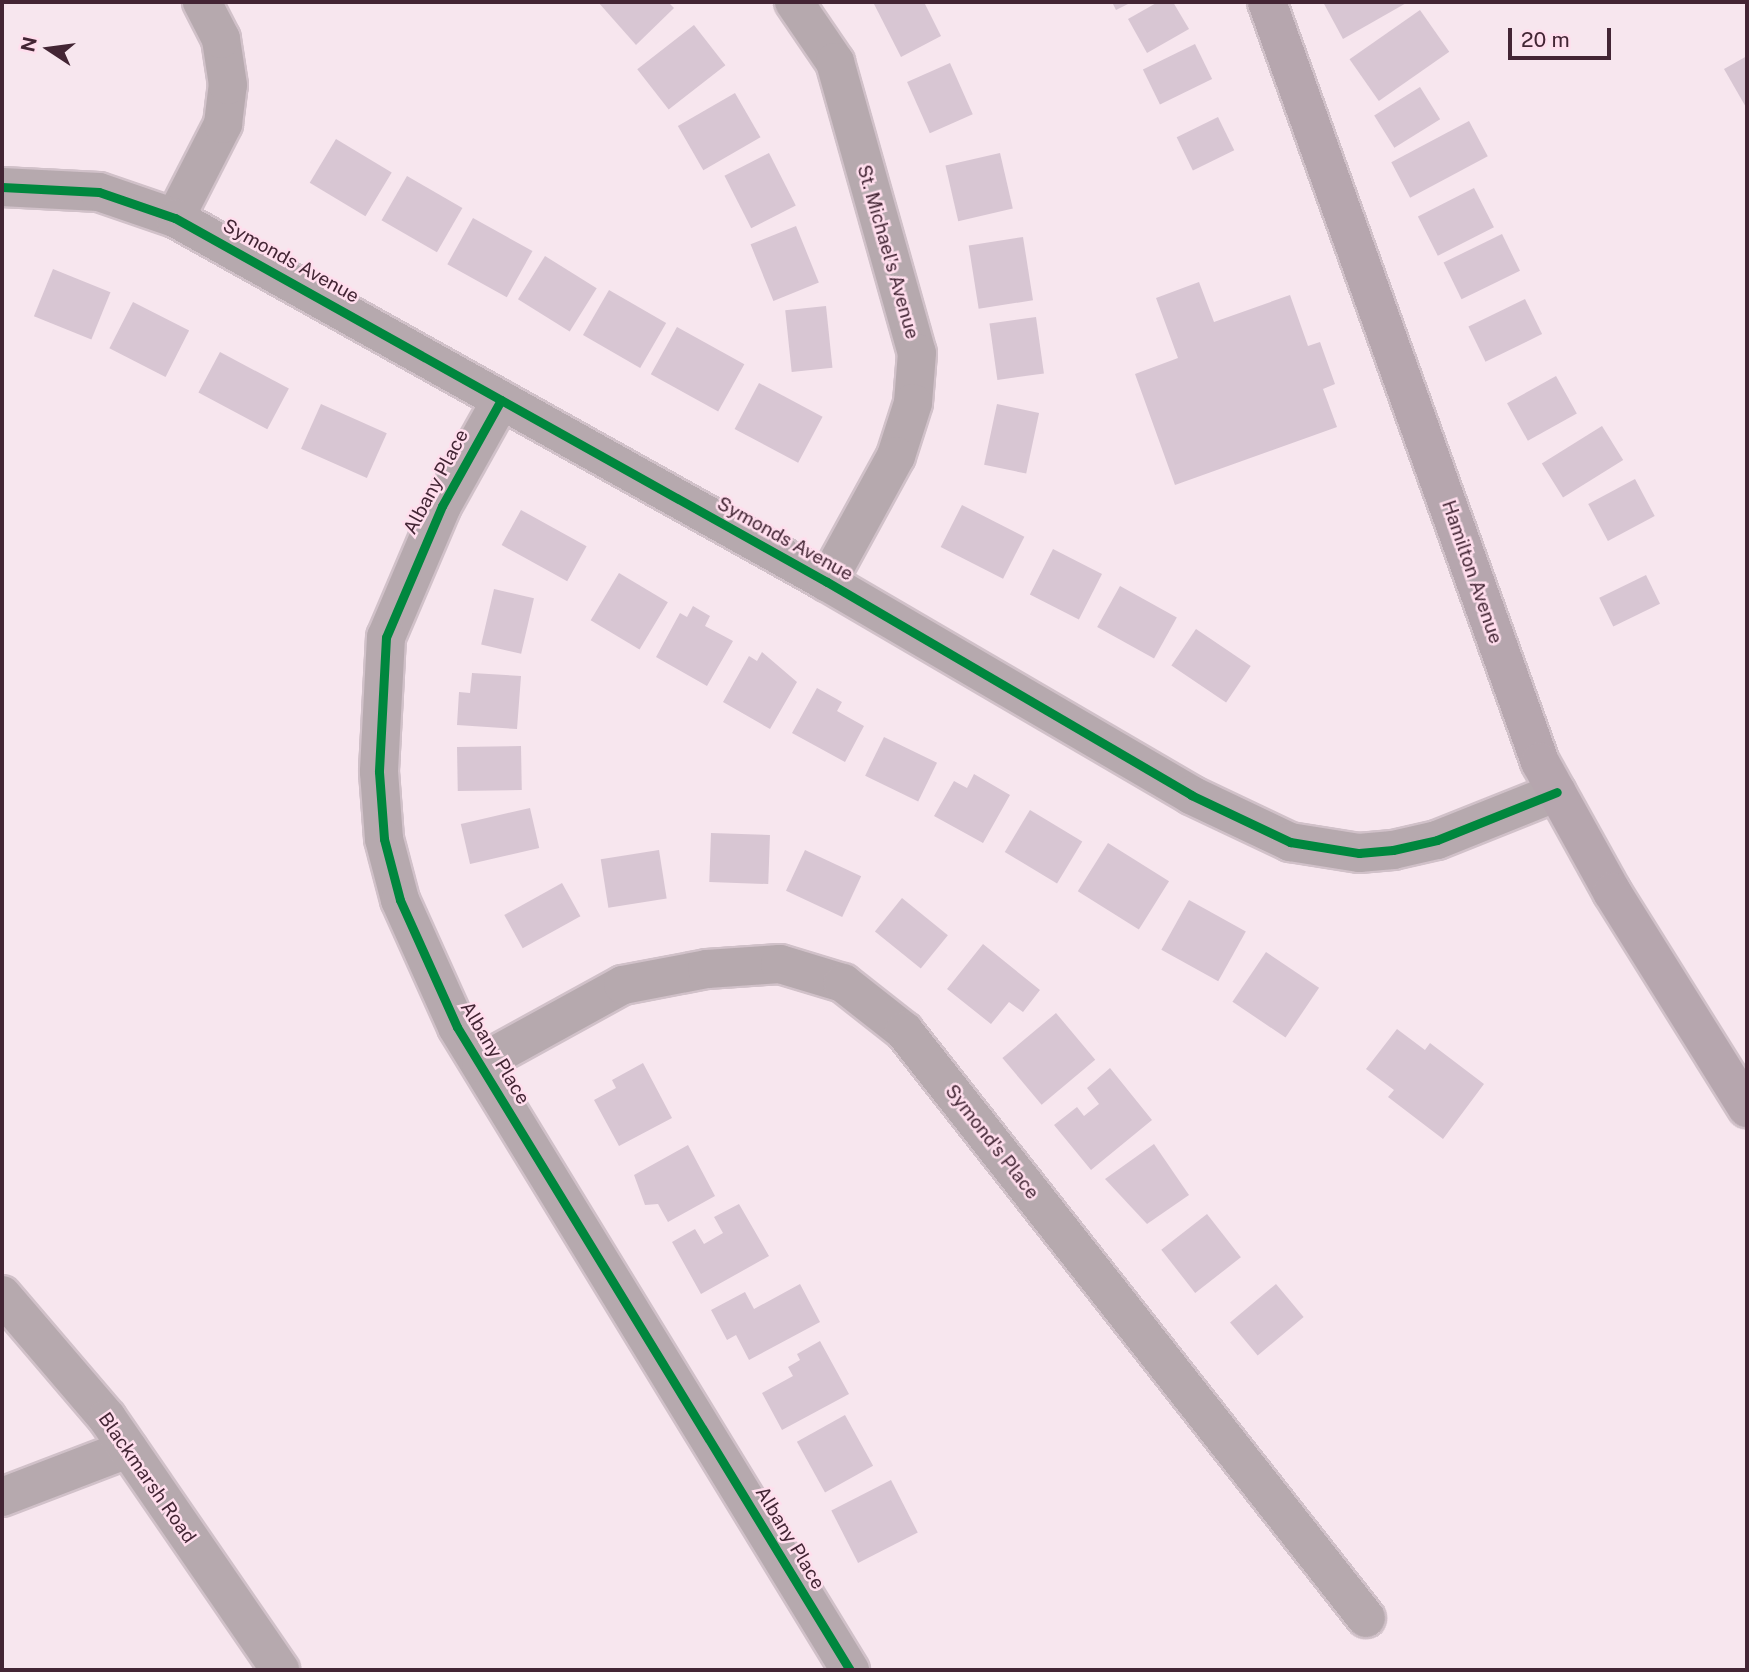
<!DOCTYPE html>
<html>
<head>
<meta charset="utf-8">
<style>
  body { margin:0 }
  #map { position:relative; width:1749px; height:1672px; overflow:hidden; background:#f7e6ee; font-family:"Public Sans",sans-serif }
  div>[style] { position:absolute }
  .building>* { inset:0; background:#d8c6d3; transform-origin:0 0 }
  .roads { filter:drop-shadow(2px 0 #d1c1c9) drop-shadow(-2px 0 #d1c1c9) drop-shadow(0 2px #d1c1c9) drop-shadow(0 -2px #d1c1c9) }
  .minor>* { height:38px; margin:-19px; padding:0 19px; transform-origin:19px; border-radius:19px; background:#b6a9ae }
  .tertiary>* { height:38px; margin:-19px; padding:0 19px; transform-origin:19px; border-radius:19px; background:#b6a9ae }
  .secondary>* { height:38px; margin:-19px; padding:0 19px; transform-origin:19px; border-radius:19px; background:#b6a6ae }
  .cycleway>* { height:9px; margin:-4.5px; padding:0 4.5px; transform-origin:4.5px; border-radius:4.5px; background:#00873e }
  span { translate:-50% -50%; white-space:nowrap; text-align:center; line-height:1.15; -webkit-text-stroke:5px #ffdeed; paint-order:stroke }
  .street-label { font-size:19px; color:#432534 }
  .frame { position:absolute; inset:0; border:4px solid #432534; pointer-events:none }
  .north { position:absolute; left:14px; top:14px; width:70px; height:70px; -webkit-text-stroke:5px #ffdeed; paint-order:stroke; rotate:283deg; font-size:19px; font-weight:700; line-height:28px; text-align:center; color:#432534 }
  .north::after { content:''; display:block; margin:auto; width:24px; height:32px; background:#432534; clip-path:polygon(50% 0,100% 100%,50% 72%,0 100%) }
  .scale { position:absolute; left:1508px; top:28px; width:103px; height:32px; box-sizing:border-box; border:4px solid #432534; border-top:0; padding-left:9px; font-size:21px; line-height:24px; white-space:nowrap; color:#432534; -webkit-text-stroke:5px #ffdeed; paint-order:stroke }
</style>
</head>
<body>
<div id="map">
  <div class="building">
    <i style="clip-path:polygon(598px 2px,668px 2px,674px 8px,636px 45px)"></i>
    <i style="clip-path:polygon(873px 2px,924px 2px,941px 36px,901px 57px)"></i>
    <i style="clip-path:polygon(1112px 2px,1132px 2px,1116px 10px)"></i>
    <i style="clip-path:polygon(1158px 2px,1173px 2px,1189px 29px,1147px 53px,1128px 19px)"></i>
    <i style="clip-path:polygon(1323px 2px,1408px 2px,1343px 39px)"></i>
    <i style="left:1420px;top:10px;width:51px;height:86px;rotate:55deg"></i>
    <i style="left:694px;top:25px;width:51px;height:72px;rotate:52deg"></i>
    <i style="left:1195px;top:44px;width:39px;height:58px;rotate:64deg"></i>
    <i style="clip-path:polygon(1747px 56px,1747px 109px,1724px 69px)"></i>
    <i style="left:950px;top:63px;width:56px;height:47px;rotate:66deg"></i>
    <i style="left:1420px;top:87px;width:38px;height:54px;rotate:58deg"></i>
    <i style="left:735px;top:93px;width:51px;height:66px;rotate:60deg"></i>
    <i style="left:1218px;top:117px;width:37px;height:46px;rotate:64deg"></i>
    <i style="left:1469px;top:121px;width:40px;height:88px;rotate:62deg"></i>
    <i style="left:336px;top:139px;width:65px;height:51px;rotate:31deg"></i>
    <i style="left:769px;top:153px;width:59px;height:50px;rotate:63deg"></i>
    <i style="left:1000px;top:153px;width:57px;height:56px;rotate:77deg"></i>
    <i style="left:407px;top:176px;width:64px;height:51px;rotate:30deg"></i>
    <i style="left:1474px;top:188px;width:44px;height:63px;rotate:63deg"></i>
    <i style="left:473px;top:218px;width:68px;height:53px;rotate:29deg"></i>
    <i style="left:796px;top:226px;width:61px;height:49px;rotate:68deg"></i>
    <i style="left:1502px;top:234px;width:41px;height:65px;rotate:64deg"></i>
    <i style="left:1023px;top:237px;width:64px;height:55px;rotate:81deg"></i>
    <i style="left:545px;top:256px;width:61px;height:51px;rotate:32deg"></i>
    <i style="left:53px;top:269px;width:62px;height:51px;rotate:22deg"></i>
    <i style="clip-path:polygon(1199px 282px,1214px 322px,1290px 295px,1308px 346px,1320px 342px,1335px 384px,1323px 389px,1337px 427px,1175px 485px,1135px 374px,1178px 358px,1156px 298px)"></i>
    <i style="left:609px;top:290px;width:66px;height:52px;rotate:30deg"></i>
    <i style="left:1525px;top:299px;width:39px;height:63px;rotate:64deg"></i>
    <i style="left:133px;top:302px;width:63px;height:52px;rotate:27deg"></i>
    <i style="left:826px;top:306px;width:62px;height:41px;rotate:84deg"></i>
    <i style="left:1036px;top:317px;width:57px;height:47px;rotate:82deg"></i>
    <i style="left:677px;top:327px;width:77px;height:54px;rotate:29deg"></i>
    <i style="left:220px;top:352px;width:78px;height:46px;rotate:28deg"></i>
    <i style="left:1556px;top:376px;width:43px;height:56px;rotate:61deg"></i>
    <i style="left:759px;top:383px;width:72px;height:52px;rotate:28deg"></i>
    <i style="left:321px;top:404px;width:72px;height:49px;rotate:24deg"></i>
    <i style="left:997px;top:404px;width:43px;height:62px;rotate:12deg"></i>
    <i style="left:1602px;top:426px;width:40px;height:71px;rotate:58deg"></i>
    <i style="left:1635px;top:479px;width:42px;height:53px;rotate:62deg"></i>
    <i style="left:962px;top:505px;width:70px;height:47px;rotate:27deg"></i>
    <i style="left:521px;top:510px;width:75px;height:40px;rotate:29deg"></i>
    <i style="left:1053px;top:549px;width:55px;height:51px;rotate:27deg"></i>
    <i style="left:619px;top:573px;width:57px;height:55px;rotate:31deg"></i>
    <i style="left:1646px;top:575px;width:32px;height:52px;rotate:64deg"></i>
    <i style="left:1120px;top:586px;width:65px;height:47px;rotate:29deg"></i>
    <i style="left:494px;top:589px;width:41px;height:57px;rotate:13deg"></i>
    <i style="clip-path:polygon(693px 606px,710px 616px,705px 626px,733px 641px,707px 686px,656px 657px,680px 613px,687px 617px)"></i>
    <i style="left:1196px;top:629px;width:66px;height:44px;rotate:34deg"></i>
    <i style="clip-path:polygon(762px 652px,797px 682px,770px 729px,723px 702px,749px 656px,757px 661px)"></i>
    <i style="clip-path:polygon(472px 673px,521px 676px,517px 729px,457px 725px,459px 692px,470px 693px)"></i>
    <i style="clip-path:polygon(817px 688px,842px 702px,837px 711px,864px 726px,845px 762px,792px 733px)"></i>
    <i style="left:884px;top:737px;width:59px;height:43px;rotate:26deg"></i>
    <i style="left:521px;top:746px;width:44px;height:64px;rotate:89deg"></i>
    <i style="clip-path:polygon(974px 774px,1010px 795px,983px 843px,934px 816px,954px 781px,967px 788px)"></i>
    <i style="left:530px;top:808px;width:41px;height:71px;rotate:77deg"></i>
    <i style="left:1030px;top:810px;width:61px;height:49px;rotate:31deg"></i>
    <i style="left:711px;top:833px;width:59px;height:49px;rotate:2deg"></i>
    <i style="left:1108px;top:843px;width:72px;height:57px;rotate:32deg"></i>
    <i style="left:659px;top:850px;width:49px;height:59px;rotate:81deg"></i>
    <i style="left:805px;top:850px;width:62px;height:45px;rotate:25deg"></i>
    <i style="left:562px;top:883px;width:38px;height:66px;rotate:61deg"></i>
    <i style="left:902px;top:898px;width:59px;height:43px;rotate:39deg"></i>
    <i style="left:1189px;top:900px;width:65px;height:57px;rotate:29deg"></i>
    <i style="clip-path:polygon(983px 944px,1040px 990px,1023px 1012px,1009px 1002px,991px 1024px,947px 989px)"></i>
    <i style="left:1266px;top:952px;width:64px;height:60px;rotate:34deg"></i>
    <i style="left:1056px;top:1013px;width:61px;height:70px;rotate:50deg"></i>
    <i style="clip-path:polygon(1397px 1029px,1425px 1050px,1430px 1043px,1484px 1084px,1443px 1139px,1388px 1097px,1394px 1090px,1366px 1069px)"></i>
    <i style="clip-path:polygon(643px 1063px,672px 1118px,619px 1146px,594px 1100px,616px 1088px,612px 1080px)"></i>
    <i style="clip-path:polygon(1110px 1068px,1152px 1120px,1091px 1170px,1054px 1125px,1077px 1107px,1084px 1116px,1099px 1104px,1087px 1088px)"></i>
    <i style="clip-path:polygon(1154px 1144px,1189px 1195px,1147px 1224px,1105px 1179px)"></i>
    <i style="clip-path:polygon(688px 1145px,715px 1196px,668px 1222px,658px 1204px,645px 1205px,634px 1175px)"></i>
    <i style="clip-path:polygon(739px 1204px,769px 1256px,701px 1294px,672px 1242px,695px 1229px,704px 1244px,723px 1233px,714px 1217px)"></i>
    <i style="left:1207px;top:1214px;width:55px;height:58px;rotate:52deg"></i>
    <i style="clip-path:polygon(800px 1284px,820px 1322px,749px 1360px,736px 1335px,727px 1340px,711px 1310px,745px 1292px,754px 1309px)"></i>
    <i style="left:1276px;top:1284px;width:43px;height:60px;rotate:50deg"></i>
    <i style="clip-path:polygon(820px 1341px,849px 1394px,782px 1430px,762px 1393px,793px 1376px,788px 1367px,800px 1360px,797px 1354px)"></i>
    <i style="left:845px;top:1415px;width:58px;height:55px;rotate:61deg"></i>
    <i style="left:891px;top:1480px;width:59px;height:67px;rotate:63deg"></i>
  </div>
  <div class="roads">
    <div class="minor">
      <i style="left:794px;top:2px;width:73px;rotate:55.7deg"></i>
      <i style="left:835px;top:62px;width:302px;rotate:74.3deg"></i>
      <i style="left:917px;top:353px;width:50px;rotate:94.6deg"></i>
      <i style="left:913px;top:403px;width:56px;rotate:107.8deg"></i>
      <i style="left:896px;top:456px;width:144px;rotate:118.7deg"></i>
      <i style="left:175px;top:218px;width:106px;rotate:-62.9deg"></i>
      <i style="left:223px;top:124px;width:39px;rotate:-83deg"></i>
      <i style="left:228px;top:85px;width:47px;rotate:-98.7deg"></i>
      <i style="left:221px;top:39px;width:42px;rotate:-117.2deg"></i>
      <i style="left:501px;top:400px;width:121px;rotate:119.1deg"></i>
      <i style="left:442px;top:506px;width:142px;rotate:113.1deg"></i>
      <i style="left:386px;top:637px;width:135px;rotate:93deg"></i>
      <i style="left:379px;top:772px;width:67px;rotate:85.7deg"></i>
      <i style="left:384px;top:839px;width:63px;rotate:75.3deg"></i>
      <i style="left:400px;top:900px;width:139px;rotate:65.8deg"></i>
      <i style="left:457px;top:1027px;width:754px;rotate:58.57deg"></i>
      <i style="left:481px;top:1063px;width:162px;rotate:-28.8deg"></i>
      <i style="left:623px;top:985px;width:86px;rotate:-10.8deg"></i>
      <i style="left:707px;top:969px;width:73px;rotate:-3.9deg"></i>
      <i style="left:780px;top:964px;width:66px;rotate:16.8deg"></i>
      <i style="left:843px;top:983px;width:78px;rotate:38.2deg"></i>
      <i style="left:904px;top:1031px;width:747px;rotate:51.8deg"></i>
      <i style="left:2px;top:1497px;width:135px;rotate:-20.9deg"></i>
    </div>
    <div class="tertiary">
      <i style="left:2px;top:187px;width:97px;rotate:3deg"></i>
      <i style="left:99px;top:192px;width:80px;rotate:18.9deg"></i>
      <i style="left:175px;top:218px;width:747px;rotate:29.17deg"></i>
      <i style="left:827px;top:582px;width:422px;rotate:30.3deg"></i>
      <i style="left:1191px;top:795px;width:110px;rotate:25.4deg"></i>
      <i style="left:1290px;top:842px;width:70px;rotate:9.1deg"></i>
      <i style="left:1359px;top:853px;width:34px;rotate:-5deg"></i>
      <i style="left:1393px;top:850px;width:45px;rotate:-12.8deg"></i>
      <i style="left:1437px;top:840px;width:129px;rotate:-21.8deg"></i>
      <i style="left:2px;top:1295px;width:162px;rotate:49.5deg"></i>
      <i style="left:107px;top:1418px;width:306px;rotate:55.5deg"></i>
    </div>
    <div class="secondary">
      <i style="left:1267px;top:2px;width:808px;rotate:70.24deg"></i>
      <i style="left:1540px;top:762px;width:149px;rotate:61deg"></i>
      <i style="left:1612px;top:892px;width:255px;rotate:58deg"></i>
    </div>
  </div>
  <div class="cycleway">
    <i style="left:2px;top:187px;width:97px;rotate:3deg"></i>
    <i style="left:99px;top:192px;width:80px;rotate:18.9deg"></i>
    <i style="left:175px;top:218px;width:747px;rotate:29.17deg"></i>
    <i style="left:827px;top:582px;width:422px;rotate:30.3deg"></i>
    <i style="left:1191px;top:795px;width:110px;rotate:25.4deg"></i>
    <i style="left:1290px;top:842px;width:70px;rotate:9.1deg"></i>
    <i style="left:1359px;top:853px;width:34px;rotate:-5deg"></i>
    <i style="left:1393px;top:850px;width:45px;rotate:-12.8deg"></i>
    <i style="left:1437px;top:840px;width:129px;rotate:-21.8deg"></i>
    <i style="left:501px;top:400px;width:121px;rotate:119.1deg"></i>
    <i style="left:442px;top:506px;width:142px;rotate:113.1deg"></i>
    <i style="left:386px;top:637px;width:135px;rotate:93deg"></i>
    <i style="left:379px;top:772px;width:67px;rotate:85.7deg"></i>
    <i style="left:384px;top:839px;width:63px;rotate:75.3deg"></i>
    <i style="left:400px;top:900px;width:139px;rotate:65.8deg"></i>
    <i style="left:457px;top:1027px;width:754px;rotate:58.57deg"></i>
  </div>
  <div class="street-label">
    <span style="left:888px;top:252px;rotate:74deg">St. Michael's Avenue</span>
    <span style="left:291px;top:261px;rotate:29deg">Symonds Avenue</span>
    <span style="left:436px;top:482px;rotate:-62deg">Albany Place</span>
    <span style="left:785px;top:539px;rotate:29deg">Symonds Avenue</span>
    <span style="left:1472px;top:572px;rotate:71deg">Hamilton Avenue</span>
    <span style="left:495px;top:1053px;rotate:59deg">Albany Place</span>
    <span style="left:992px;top:1142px;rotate:52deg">Symond's Place</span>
    <span style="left:147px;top:1478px;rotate:55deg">Blackmarsh Road</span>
    <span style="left:790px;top:1538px;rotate:59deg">Albany Place</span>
  </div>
  <div class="frame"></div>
  <div class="north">N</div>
  <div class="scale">20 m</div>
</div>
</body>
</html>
